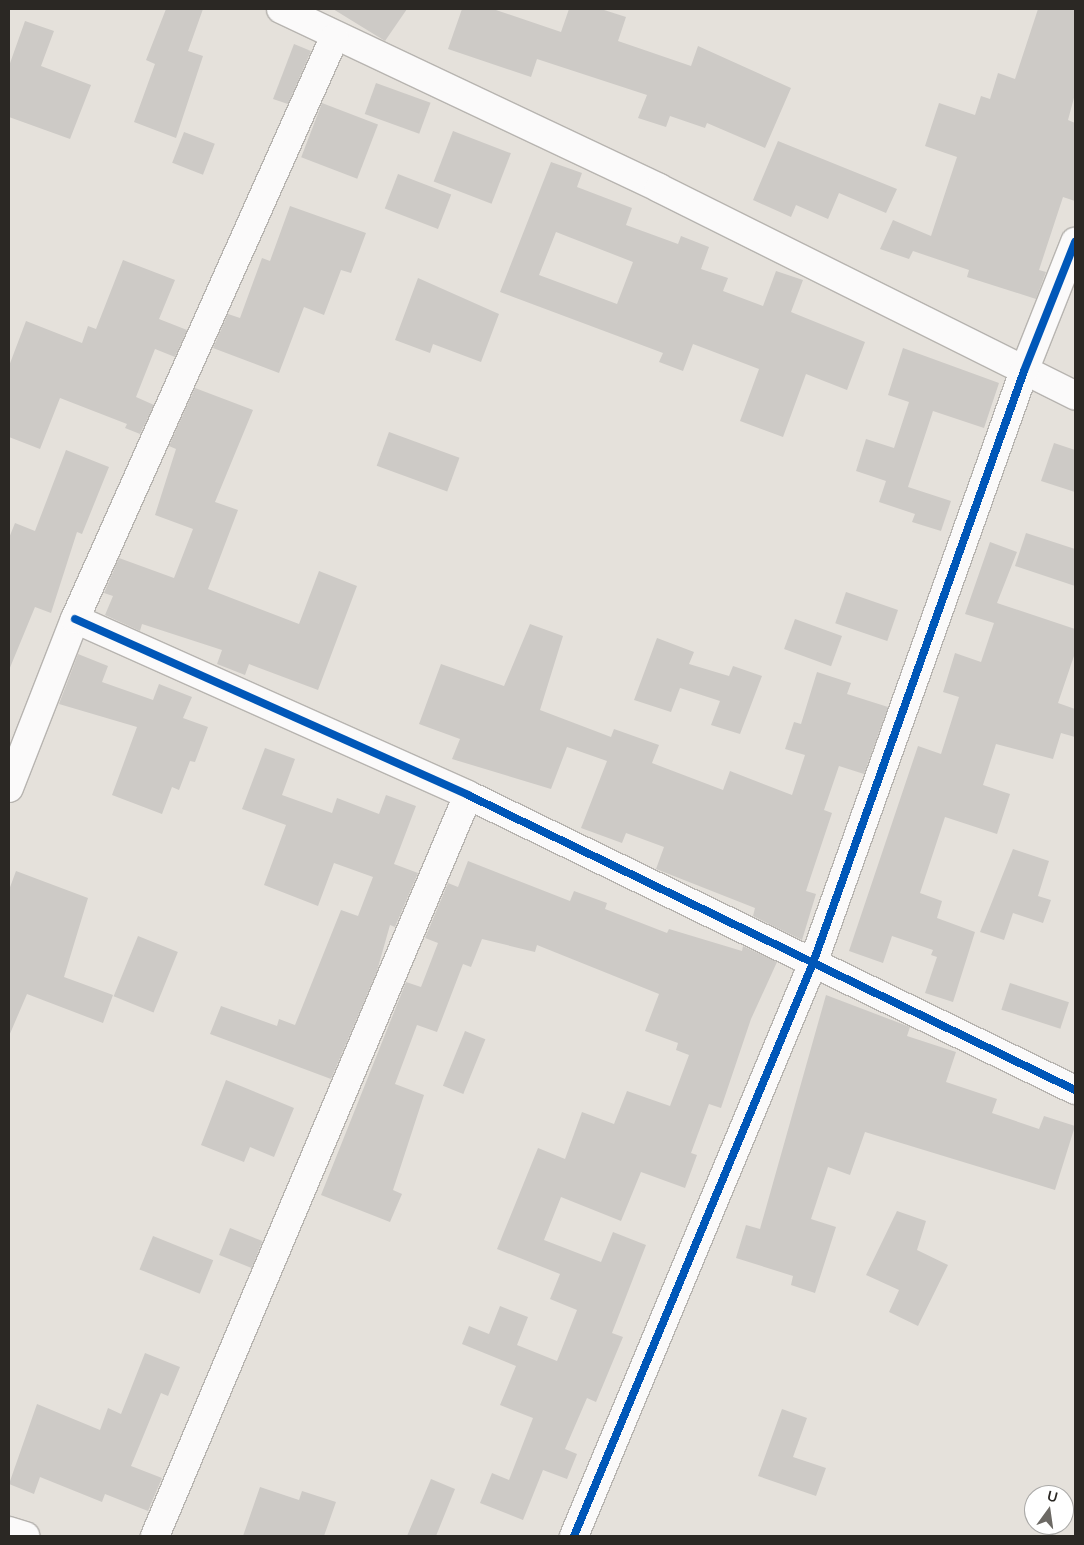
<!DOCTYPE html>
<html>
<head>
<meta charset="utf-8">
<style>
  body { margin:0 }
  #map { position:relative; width:1084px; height:1545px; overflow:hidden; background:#e5e1db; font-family:Mulish,sans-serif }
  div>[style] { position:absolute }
  .building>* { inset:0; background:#cdcac6; transform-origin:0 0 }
  .roads { filter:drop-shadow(1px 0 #b7b4b0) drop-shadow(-1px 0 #b7b4b0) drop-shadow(0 1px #b7b4b0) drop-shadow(0 -1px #b7b4b0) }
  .minor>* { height:28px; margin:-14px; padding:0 14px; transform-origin:14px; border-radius:14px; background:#fbfafa }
  .cycleway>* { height:8px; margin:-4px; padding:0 4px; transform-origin:4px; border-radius:4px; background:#0057b8 }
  span { translate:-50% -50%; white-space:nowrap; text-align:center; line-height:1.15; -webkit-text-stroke:5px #fff; paint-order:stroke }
  .frame { position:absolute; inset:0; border:10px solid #2b2824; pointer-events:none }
  .north { position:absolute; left:1024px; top:1485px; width:50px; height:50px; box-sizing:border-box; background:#fff; border:1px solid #aaa9a7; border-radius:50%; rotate:14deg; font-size:14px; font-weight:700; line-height:20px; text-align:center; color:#2b2824 }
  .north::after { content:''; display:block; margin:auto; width:18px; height:22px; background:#6c6964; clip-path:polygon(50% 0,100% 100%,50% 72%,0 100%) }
</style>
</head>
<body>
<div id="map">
  <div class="building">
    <i style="clip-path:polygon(166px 9px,203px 9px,188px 51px,203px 56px,176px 138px,134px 122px,155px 64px,146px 60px)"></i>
    <i style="clip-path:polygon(333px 9px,407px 9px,385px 41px)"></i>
    <i style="clip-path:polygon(462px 9px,493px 9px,561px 32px,569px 9px,601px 9px,626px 17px,618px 41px,691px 66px,698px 46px,791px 88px,765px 148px,707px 123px,705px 128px,670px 116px,666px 127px,638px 118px,647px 95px,537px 59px,531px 77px,448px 49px)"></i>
    <i style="clip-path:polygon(1038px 9px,1075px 9px,1075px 94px,1068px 120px,1075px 123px,1075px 201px,1063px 197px,1039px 270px,1046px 272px,1036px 299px,967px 277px,969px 270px,913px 251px,909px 259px,880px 249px,893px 220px,931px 236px,957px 157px,925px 146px,939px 103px,975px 115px,981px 96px,990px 99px,998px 73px,1015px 79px)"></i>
    <i style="clip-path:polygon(25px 21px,54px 31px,41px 66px,91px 85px,70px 139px,9px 117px,9px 66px)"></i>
    <i style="clip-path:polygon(294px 44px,311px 51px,288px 104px,273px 99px)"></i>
    <i style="left:376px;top:83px;width:58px;height:33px;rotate:20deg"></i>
    <i style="left:322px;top:103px;width:60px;height:58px;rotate:21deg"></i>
    <i style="left:453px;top:131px;width:62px;height:54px;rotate:21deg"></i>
    <i style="left:184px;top:132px;width:33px;height:33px;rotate:21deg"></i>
    <i style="clip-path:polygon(778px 141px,897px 189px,886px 213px,839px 193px,828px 219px,796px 205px,791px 217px,753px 200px)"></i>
    <i style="clip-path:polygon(evenodd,551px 162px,582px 173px,577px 187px,632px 208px,626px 225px,678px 244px,681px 236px,709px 247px,701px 269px,728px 278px,723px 291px,763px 306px,776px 271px,803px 280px,791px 312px,865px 342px,847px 390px,806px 374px,783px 437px,740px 421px,759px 369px,693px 344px,683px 371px,659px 362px,663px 353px,500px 292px,551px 162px,556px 232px,633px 262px,617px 304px,539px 275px,556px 232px)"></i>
    <i style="left:398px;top:174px;width:57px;height:37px;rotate:21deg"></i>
    <i style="clip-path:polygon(290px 206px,366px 233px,351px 273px,341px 270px,324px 315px,304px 307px,279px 373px,213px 348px,228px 314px,240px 318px,262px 258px,270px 261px)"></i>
    <i style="clip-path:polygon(123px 260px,175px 280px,159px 319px,187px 330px,175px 357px,155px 349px,136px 397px,154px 405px,140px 434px,125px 428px,127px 424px,60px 398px,40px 449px,9px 437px,9px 366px,26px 321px,82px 343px,88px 326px,96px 329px)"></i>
    <i style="clip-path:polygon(418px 278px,499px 314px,481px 362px,433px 344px,430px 353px,395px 340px)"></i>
    <i style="clip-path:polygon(903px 348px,999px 383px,984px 428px,933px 411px,908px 487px,951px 501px,941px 531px,912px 522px,915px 514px,879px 502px,886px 481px,856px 471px,866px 439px,894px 448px,909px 402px,888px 395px)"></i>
    <i style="clip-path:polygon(195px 388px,253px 410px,215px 502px,238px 510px,208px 589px,299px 624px,319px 571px,357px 586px,318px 690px,249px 664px,245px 675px,217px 664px,222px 650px,142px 624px,140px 631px,105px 615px,113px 596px,104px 593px,119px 558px,174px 578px,193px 529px,155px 515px,176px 449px,169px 446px)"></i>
    <i style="left:389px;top:432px;width:75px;height:36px;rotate:20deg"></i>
    <i style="clip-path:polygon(1054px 443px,1075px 450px,1075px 492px,1041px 481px)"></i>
    <i style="clip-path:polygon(66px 450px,109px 467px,82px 534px,77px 532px,51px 613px,35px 607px,9px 670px,9px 538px,15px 523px,35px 531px)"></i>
    <i style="clip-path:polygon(1026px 533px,1075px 549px,1075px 586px,1015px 566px)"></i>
    <i style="clip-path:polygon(990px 542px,1017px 552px,997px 603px,1075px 629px,1075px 653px,1058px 703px,1075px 709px,1075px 737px,1061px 733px,1053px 759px,996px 744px,983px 785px,1010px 794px,997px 834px,945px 817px,920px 893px,942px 901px,937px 918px,975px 932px,953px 1002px,925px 993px,937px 957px,931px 955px,933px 950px,892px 936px,883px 963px,849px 951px,918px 746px,941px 754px,959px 697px,943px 692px,955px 653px,981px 662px,994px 623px,965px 614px)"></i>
    <i style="left:846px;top:592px;width:55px;height:33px;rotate:19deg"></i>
    <i style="left:795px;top:619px;width:50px;height:32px;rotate:20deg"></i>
    <i style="clip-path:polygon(530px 624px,563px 636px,540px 710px,611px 737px,614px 729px,659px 745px,652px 763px,723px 790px,730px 771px,792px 795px,805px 755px,785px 749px,794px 722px,801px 724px,817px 672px,851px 683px,847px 694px,888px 707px,864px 774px,839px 766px,824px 810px,832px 813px,806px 891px,816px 894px,802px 940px,753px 916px,755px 908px,656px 869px,664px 847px,626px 833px,622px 843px,581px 828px,607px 761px,567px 747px,551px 789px,452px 759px,460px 739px,419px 724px,441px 664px,504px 686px)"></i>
    <i style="clip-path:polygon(657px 638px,694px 652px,689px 664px,729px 676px,733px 666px,762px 676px,740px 734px,711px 725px,720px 701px,680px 688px,671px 712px,634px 700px)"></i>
    <i style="clip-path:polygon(78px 654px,108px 666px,102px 682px,153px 700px,159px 684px,192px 697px,183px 718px,208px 727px,195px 762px,190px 761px,179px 790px,172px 787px,162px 814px,112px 795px,137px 727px,59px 704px)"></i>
    <i style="clip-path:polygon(265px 748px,295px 759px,282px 795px,332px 813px,337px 798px,379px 814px,386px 795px,416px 806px,394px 864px,418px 873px,395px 927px,390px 925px,377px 971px,331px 1079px,210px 1034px,221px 1006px,277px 1026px,279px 1019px,295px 1025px,341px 910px,358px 916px,373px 877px,334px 863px,318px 906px,264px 885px,286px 825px,242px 809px)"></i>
    <i style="clip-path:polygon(1013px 849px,1049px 861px,1038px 896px,1051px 900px,1043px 923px,1013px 913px,1004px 940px,980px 932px)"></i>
    <i style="clip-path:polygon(468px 861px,570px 901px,574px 891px,607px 903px,605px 909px,667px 933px,669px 929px,742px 951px,743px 946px,777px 962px,751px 1019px,721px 1108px,709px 1104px,691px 1153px,697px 1155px,685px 1188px,641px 1172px,621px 1221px,561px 1197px,544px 1240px,601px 1262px,613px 1232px,646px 1245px,612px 1333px,623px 1337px,596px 1402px,587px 1398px,565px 1449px,577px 1454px,567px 1479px,543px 1470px,523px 1520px,480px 1503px,492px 1473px,509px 1480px,533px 1418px,500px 1405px,516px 1366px,462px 1344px,469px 1326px,489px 1334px,500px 1306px,528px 1317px,517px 1345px,557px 1361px,577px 1310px,550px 1299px,560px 1274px,497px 1249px,538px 1148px,565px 1159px,582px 1112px,614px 1124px,627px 1091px,670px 1106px,689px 1055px,676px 1050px,678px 1043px,645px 1031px,659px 994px,537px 945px,535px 952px,482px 939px,471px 967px,463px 964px,437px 1032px,417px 1025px,395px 1084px,424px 1095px,393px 1190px,402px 1194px,390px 1222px,321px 1195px,406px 982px,421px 987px,438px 943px,425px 938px,448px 883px,458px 887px)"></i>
    <i style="clip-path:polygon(16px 871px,88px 898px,64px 977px,113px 995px,103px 1023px,27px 994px,9px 1036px,9px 890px)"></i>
    <i style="left:138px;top:936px;width:43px;height:65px;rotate:22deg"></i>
    <i style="left:1010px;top:983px;width:62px;height:28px;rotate:18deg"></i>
    <i style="clip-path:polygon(826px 995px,910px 1027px,907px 1036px,956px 1052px,946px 1082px,997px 1099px,992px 1113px,1039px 1129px,1044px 1116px,1075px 1126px,1055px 1190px,865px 1132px,850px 1175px,828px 1167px,811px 1219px,836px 1227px,815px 1293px,791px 1285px,793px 1276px,736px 1258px,746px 1225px,760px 1229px)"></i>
    <i style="left:465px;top:1031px;width:22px;height:59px;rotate:22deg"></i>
    <i style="clip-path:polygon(226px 1080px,294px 1108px,274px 1157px,250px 1147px,244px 1162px,201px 1145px)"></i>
    <i style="clip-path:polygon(897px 1211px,926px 1221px,917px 1250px,948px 1265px,918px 1326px,889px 1312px,899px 1290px,866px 1275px)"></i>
    <i style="left:230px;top:1228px;width:35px;height:29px;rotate:22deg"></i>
    <i style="left:153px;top:1236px;width:65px;height:36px;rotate:22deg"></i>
    <i style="clip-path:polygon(145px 1353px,180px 1367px,168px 1396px,161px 1393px,131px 1466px,162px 1478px,148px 1511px,105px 1494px,102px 1502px,40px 1477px,34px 1494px,9px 1484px,37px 1404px,100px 1430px,108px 1408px,121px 1414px)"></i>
    <i style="clip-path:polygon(782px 1409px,807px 1418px,793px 1457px,826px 1468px,816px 1496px,758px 1476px)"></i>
    <i style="clip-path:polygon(431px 1479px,455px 1489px,436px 1536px,407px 1536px)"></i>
    <i style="clip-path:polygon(260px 1487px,299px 1500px,302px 1491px,336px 1502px,324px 1536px,243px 1536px)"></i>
  </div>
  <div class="roads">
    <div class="minor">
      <i style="left:281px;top:9px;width:418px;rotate:25.3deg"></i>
      <i style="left:659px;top:188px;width:465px;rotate:26.5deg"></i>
      <i style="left:75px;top:619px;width:431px;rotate:24.1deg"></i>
      <i style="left:468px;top:795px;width:675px;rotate:25.92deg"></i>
      <i style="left:9px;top:788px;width:181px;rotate:-68.7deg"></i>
      <i style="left:75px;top:619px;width:636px;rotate:-65.97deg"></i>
      <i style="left:9px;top:1531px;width:17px;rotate:17deg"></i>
      <i style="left:155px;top:1536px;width:804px;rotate:-67.1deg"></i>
      <i style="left:574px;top:1536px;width:621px;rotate:-67.36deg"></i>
      <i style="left:813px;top:963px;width:628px;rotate:-70.38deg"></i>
      <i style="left:1024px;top:371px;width:139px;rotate:-68.4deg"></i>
    </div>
  </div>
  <div class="cycleway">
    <i style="left:75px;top:619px;width:431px;rotate:24.1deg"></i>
    <i style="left:468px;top:795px;width:675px;rotate:25.92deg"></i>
    <i style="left:574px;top:1536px;width:621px;rotate:-67.36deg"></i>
    <i style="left:813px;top:963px;width:628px;rotate:-70.38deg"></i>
    <i style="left:1024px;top:371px;width:139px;rotate:-68.4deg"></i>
  </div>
  <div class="frame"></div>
  <div class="north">U</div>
</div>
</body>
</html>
